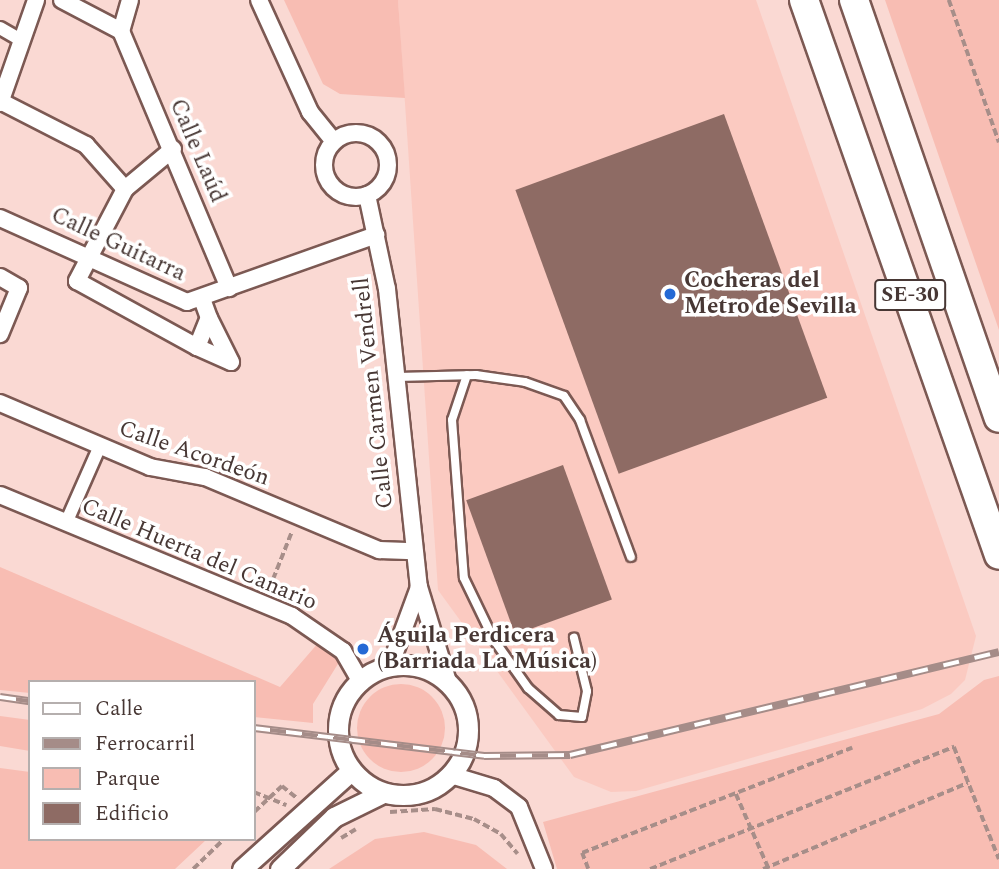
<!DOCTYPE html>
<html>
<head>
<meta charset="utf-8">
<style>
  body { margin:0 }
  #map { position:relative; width:999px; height:869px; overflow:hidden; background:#fad9d3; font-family:Spectral,serif }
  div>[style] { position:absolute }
  .built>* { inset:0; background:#fbcac1 }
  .green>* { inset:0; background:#f8bdb3 }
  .round { border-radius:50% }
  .building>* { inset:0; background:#8e6b64; transform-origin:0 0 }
  .path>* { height:3.5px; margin-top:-1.75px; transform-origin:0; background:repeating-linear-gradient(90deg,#a78e89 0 7px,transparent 0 10.5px) }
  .roads { filter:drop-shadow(2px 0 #7c5953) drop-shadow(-2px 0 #7c5953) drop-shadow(0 2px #7c5953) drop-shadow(0 -2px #7c5953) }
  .service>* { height:8px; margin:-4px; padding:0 4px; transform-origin:4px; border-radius:4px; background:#fff }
  .pedestrian>* { height:12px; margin:-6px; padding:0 6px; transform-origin:6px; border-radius:6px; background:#fff }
  .minor>* { height:16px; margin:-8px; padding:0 8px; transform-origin:8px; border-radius:8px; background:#fff }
  .minor>.ring { margin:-8px; padding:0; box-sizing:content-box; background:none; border:16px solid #fff; border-radius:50% }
  .tertiary>* { height:19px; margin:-9.5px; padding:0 9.5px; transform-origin:9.5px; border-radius:9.5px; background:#fff }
  .tertiary>.ring { margin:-9.5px; padding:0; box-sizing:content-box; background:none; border:19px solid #fff; border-radius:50% }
  .motorway>* { height:28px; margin:-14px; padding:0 14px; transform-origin:14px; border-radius:14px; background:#fff }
  .rail>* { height:8px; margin-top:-4px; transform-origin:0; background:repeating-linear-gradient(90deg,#fff 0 16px,#a58c88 0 32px); box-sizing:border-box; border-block:2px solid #a58c88 }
  .dots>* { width:19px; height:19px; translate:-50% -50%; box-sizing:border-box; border:4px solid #fff; border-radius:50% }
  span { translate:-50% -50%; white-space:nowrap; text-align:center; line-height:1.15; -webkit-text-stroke:7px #fff; paint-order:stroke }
  .shield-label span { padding:2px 5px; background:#fff; border:2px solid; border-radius:5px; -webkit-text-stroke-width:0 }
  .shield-label { font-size:21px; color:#473734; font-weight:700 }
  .street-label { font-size:23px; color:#473734 }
  .poi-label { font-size:23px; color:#473734; font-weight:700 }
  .left { translate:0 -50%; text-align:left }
  .legend { position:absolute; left:28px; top:680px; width:228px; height:161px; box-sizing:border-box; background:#fff; border:2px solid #b5afae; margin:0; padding:9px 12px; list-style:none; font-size:21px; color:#473734 }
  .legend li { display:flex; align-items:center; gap:14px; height:35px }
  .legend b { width:35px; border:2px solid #b5afae }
</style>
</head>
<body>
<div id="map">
  <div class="built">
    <i style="clip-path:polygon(398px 0,756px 0,976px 636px,965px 680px,951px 694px,922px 709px,636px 791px,611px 792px,574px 777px,438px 590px)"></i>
  </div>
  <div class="green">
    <i style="clip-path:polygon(284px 0,398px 0,405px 98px,340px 94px,323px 84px)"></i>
    <i style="clip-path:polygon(885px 0,999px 0,999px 330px,955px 203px)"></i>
    <i style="clip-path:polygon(0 567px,280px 687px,319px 642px,341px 659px,313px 704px,313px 723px,254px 717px,254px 682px,30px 682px,30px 693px,0 690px)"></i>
    <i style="clip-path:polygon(999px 676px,999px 869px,557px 869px,543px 822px,939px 714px,984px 680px)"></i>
    <i class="round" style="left:357px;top:684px;width:88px;height:88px"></i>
    <i style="clip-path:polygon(0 716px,30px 720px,30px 751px,0 746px)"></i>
    <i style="clip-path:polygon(0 768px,30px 772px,30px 839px,207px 839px,175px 869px,0 869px)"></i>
    <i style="clip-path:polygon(424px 832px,476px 845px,507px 869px,329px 869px,375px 839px)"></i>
  </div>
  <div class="building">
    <i style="left:724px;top:114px;width:302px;height:222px;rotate:70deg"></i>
    <i style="left:563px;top:465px;width:143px;height:103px;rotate:70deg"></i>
  </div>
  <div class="path">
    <i style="left:949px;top:0;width:151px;rotate:70.6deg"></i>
    <i style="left:269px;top:589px;width:62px;rotate:-68.4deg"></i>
    <i style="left:254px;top:792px;width:35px;rotate:22deg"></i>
    <i style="left:736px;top:794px;width:80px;rotate:66.3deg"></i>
    <i style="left:254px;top:812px;width:38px;rotate:-43deg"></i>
    <i style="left:282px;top:786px;width:19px;rotate:39deg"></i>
    <i style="left:390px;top:812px;width:45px;rotate:-3.8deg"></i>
    <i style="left:435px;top:809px;width:40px;rotate:14.4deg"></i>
    <i style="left:474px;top:819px;width:31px;rotate:29deg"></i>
    <i style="left:501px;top:834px;width:26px;rotate:50deg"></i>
    <i style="left:341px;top:838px;width:17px;rotate:-31deg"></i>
    <i style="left:193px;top:869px;width:43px;rotate:-44.1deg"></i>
    <i style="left:588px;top:869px;width:17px;rotate:-111deg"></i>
    <i style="left:582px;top:853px;width:290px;rotate:-21.3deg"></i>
    <i style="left:650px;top:869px;width:328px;rotate:-21.9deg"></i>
    <i style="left:954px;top:747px;width:121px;rotate:68.1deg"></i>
    <i style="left:763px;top:869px;width:222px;rotate:-22.8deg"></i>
  </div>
  <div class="roads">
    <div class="service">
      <i style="left:467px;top:375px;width:47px;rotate:108.4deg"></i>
      <i style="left:452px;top:420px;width:158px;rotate:85.7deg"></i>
      <i style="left:464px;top:578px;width:69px;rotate:64.2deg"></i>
      <i style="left:494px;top:640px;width:59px;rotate:54.7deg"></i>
      <i style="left:528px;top:688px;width:41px;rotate:41.1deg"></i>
      <i style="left:559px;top:715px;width:23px;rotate:5deg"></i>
      <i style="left:582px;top:717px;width:26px;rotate:-79deg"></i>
      <i style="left:587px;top:691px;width:55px;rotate:-103.8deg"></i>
      <i style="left:397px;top:377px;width:79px;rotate:-1.5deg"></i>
      <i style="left:476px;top:375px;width:49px;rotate:8.1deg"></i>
      <i style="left:525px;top:382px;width:41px;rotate:19.7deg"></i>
      <i style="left:564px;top:396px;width:29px;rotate:56deg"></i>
      <i style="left:580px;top:420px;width:146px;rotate:69.6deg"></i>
    </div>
    <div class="pedestrian">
      <i style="left:0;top:28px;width:24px;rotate:30deg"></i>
      <i style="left:66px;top:523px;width:84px;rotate:-66.2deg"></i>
    </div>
    <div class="minor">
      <i style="left:62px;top:0;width:67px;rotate:27.7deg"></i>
      <i style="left:130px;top:0;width:32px;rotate:106deg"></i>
      <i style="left:121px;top:31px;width:279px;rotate:67.2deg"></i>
      <i style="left:259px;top:0;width:123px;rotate:65.5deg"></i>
      <i style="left:310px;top:112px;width:38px;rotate:51deg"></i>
      <i style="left:0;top:101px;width:97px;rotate:27.1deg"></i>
      <i style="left:86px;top:145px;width:59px;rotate:48.4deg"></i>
      <i style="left:0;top:103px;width:109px;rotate:-70.7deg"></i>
      <i class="ring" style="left:324px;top:133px;width:48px;height:48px"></i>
      <i style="left:173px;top:149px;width:62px;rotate:140.2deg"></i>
      <i style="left:125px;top:189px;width:104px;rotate:117.6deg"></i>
      <i style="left:77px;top:281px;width:137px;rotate:28.8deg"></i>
      <i style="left:197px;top:347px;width:31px;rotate:-68deg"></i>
      <i style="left:209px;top:318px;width:20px;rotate:-110deg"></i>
      <i style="left:367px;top:195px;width:96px;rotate:78deg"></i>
      <i style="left:387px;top:289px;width:300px;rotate:83.9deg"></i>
      <i style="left:419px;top:587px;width:99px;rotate:73deg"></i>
      <i style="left:0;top:218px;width:205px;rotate:24.2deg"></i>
      <i style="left:187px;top:302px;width:201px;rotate:-19.5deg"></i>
      <i style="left:0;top:277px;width:22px;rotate:30deg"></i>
      <i style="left:19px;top:288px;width:50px;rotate:112.4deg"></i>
      <i style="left:197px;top:347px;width:37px;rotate:24deg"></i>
      <i style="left:231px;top:362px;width:49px;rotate:-116.6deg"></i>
      <i style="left:0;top:403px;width:163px;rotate:23.1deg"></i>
      <i style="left:150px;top:467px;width:56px;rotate:10.3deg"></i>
      <i style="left:205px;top:477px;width:189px;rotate:22.8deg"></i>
      <i style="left:379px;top:550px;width:35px;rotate:2deg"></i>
      <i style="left:0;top:495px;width:316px;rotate:22.5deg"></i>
      <i style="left:292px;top:616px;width:62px;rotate:34.5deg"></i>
      <i style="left:343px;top:651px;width:34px;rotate:60deg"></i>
      <i style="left:390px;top:666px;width:84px;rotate:-69.8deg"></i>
      <i style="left:451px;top:775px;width:45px;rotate:16.8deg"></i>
      <i style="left:494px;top:788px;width:31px;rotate:37deg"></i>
      <i style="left:519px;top:807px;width:67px;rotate:68deg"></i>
    </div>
    <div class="tertiary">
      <i class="ring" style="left:338px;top:665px;width:111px;height:111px"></i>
      <i style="left:242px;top:869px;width:147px;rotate:-42deg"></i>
      <i style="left:280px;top:869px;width:75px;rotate:-43.9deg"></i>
      <i style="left:334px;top:817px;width:55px;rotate:-26.1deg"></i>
    </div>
    <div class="motorway">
      <i style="left:804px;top:0;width:588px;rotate:70.64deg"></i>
      <i style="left:854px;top:0;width:442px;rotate:70.9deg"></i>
    </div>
  </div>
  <div class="rail">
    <i style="left:0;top:697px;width:30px;rotate:8deg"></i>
    <i style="left:254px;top:728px;width:232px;rotate:6.9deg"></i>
    <i style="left:484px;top:756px;width:86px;rotate:-0.7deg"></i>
    <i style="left:570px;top:755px;width:441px;rotate:-13.5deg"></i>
  </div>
  <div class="dots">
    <i style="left:670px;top:294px;background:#2469d5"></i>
    <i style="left:363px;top:649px;background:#2469d5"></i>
  </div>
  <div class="shield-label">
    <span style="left:910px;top:295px">SE-30</span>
  </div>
  <div class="street-label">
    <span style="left:197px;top:151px;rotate:67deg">Calle Laúd</span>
    <span style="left:118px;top:245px;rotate:25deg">Calle Guitarra</span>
    <span style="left:374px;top:393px;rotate:-96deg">Calle Carmen Vendrell</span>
    <span style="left:194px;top:454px;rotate:19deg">Calle Acordeón</span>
    <span style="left:199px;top:555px;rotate:23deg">Calle Huerta del Canario</span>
  </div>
  <div class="poi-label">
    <span class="left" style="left:684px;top:294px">Cocheras del<br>Metro de Sevilla</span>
    <span class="left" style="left:377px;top:649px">Águila Perdicera<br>(Barriada La Música)</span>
  </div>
  <ul class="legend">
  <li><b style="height:9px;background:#fff"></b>Calle</li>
  <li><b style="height:9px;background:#a58c88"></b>Ferrocarril</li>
  <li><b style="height:19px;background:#f8bdb3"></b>Parque</li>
  <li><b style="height:19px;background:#8e6b64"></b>Edificio</li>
  </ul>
</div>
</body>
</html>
